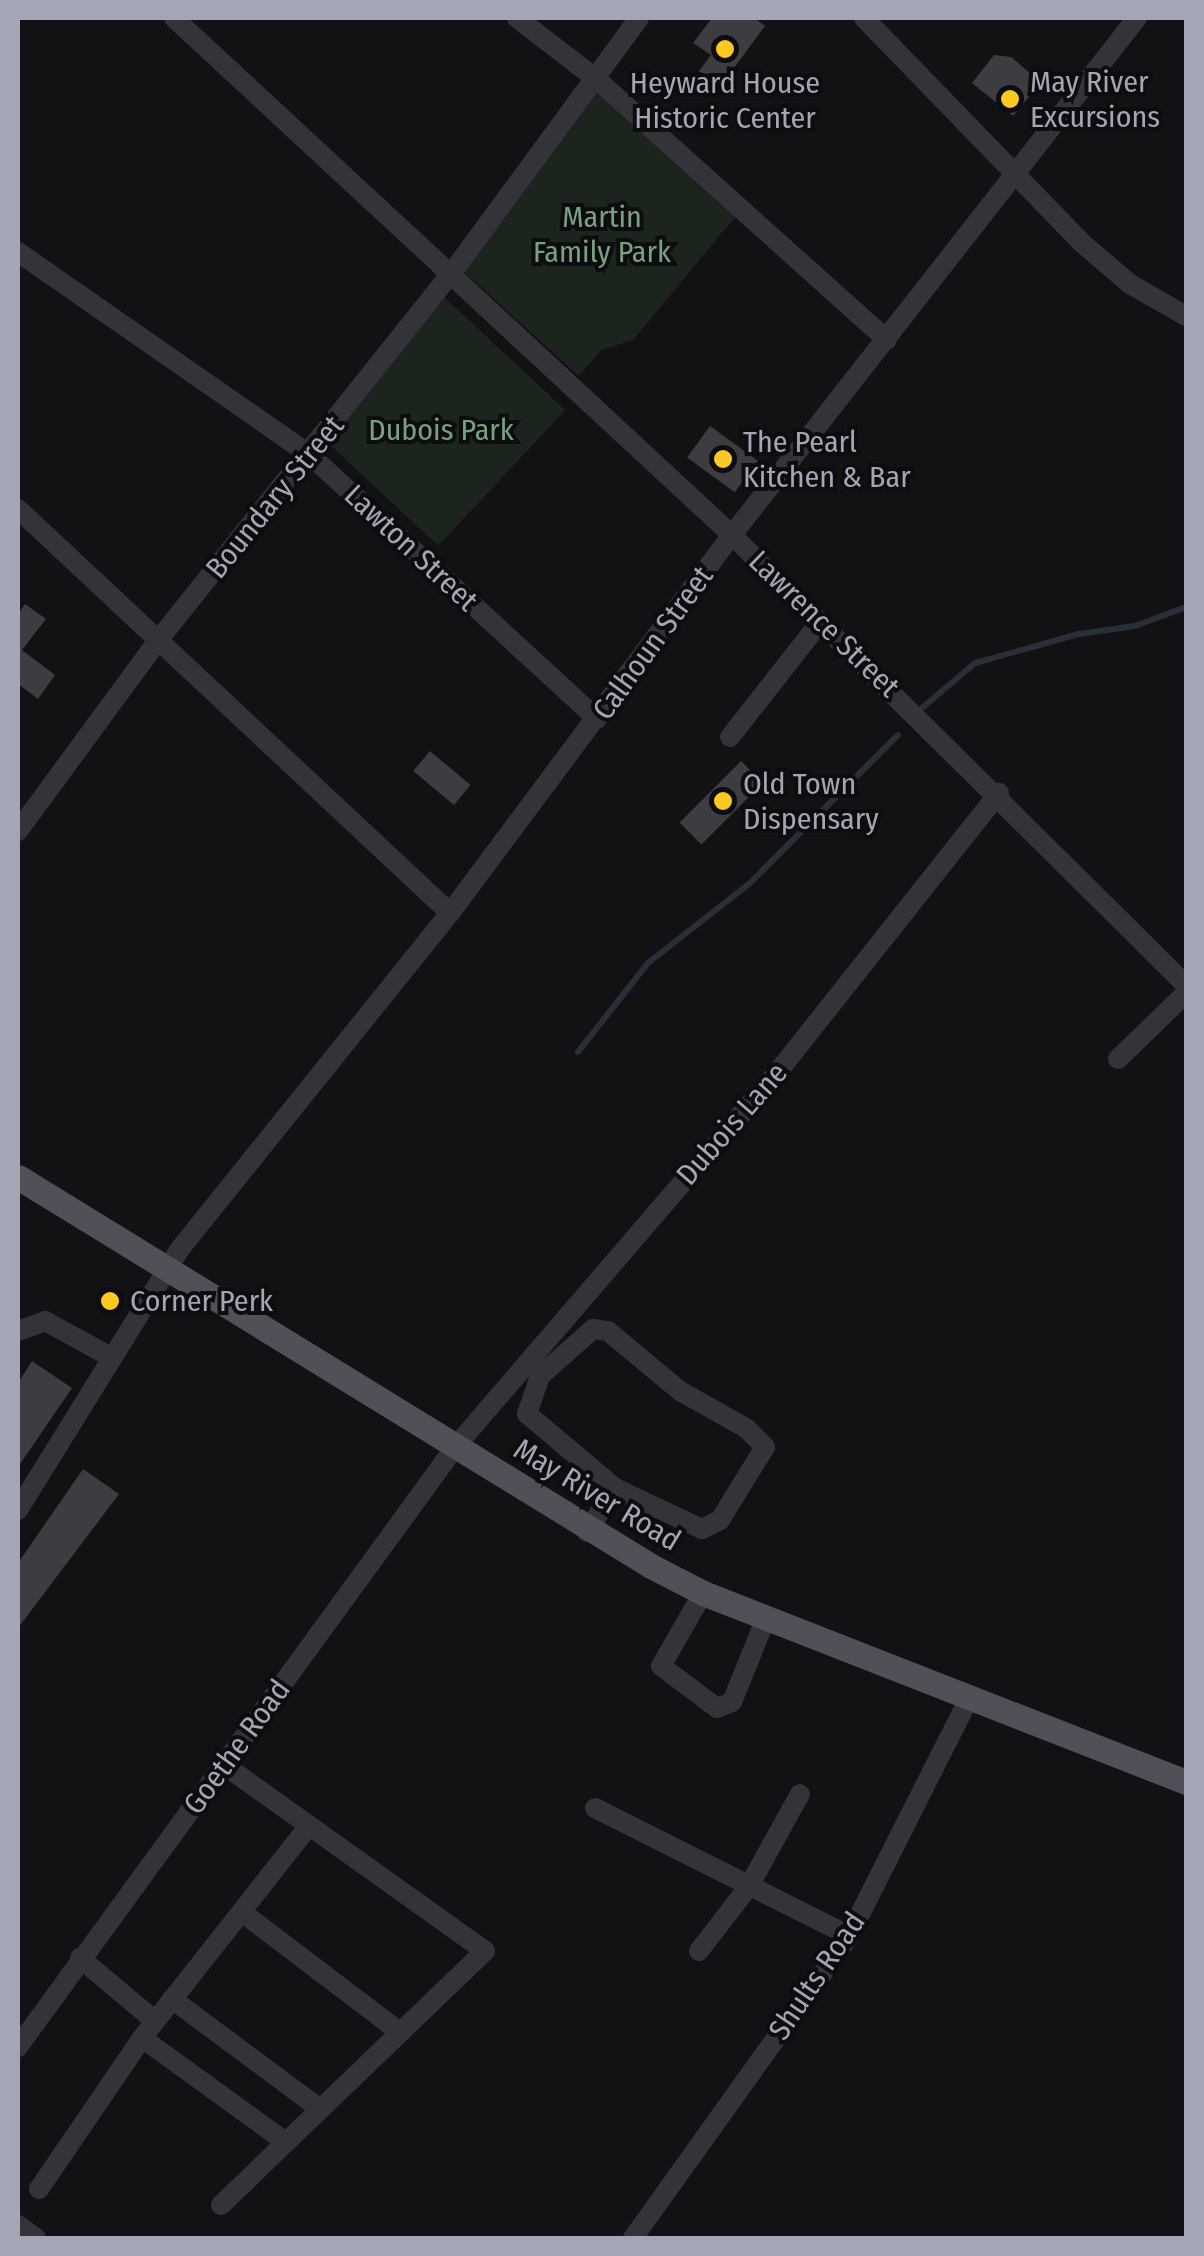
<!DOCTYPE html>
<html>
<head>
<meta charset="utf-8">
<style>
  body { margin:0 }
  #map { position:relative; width:1204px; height:2256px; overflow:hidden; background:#121214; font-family:"Fira Sans Condensed",sans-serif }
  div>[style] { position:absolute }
  .green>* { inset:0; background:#1c241e; transform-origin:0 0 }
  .stream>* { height:6px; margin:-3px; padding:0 3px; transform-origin:3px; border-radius:3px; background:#282f38 }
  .building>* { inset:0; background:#3c3c41; transform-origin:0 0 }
  .minor>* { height:20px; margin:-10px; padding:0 10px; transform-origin:10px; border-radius:10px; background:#333339 }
  .major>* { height:25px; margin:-12.5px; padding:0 12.5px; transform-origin:12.5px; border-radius:12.5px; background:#4f5058 }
  .dots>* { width:28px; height:28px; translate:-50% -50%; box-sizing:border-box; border:5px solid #0d0d0f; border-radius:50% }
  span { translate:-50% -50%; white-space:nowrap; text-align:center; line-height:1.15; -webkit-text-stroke:8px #0d0d0f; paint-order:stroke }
  .poi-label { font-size:30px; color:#a3a6b5 }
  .left { translate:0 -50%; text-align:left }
  .park-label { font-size:30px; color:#78a27f }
  .street-label { font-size:30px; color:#a3a6b5 }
  .frame { position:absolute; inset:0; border:20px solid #a3a6b5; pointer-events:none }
</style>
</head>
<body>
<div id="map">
  <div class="green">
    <i style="clip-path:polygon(594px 91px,735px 217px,633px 340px,601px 350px,579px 376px,462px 270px)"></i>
    <i style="left:443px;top:296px;width:167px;height:186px;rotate:43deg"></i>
  </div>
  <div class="stream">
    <i style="left:922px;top:708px;width:70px;rotate:-40.3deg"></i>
    <i style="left:975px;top:663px;width:108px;rotate:-15.6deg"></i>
    <i style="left:1079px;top:634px;width:57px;rotate:-8.1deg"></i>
    <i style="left:1135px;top:626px;width:54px;rotate:-20.4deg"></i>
    <i style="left:578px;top:1052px;width:113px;rotate:-51.8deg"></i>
    <i style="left:648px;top:963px;width:130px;rotate:-38.1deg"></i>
    <i style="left:750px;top:883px;width:209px;rotate:-45deg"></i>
  </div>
  <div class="building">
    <i style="clip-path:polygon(712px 18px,754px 18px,765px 26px,720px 87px,699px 71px,711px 55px,693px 43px)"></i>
    <i style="clip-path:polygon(994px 55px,1011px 57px,1041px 82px,1013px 116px,972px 83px)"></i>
    <i style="left:710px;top:426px;width:59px;height:39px;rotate:36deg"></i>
    <i style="clip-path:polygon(25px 604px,46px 619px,22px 650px,55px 675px,38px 699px,18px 684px,18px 614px)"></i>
    <i style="left:430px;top:751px;width:53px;height:26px;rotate:40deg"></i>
    <i style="left:741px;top:761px;width:31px;height:87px;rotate:45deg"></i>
    <i style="clip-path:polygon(32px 1361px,72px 1388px,18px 1467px,18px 1383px)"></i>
    <i style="clip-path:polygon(83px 1469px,119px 1494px,18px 1628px,18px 1563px)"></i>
  </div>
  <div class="minor">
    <i style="left:174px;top:18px;width:761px;rotate:42.82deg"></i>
    <i style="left:732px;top:535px;width:639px;rotate:44.75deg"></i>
    <i style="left:517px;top:18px;width:98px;rotate:37.6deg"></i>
    <i style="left:595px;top:78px;width:392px;rotate:41.9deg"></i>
    <i style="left:864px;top:18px;width:313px;rotate:45.9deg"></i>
    <i style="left:1082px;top:243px;width:63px;rotate:40.5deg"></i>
    <i style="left:1130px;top:284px;width:64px;rotate:29.7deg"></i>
    <i style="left:18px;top:252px;width:356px;rotate:34.8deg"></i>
    <i style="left:310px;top:455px;width:390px;rotate:42.6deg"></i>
    <i style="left:18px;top:509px;width:591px;rotate:43.08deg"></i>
    <i style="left:730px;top:737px;width:147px;rotate:-51.9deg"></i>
    <i style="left:18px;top:831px;width:240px;rotate:-53.7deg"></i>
    <i style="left:160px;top:638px;width:466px;rotate:-51.4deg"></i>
    <i style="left:451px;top:274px;width:318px;rotate:-53.7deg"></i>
    <i style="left:1118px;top:1059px;width:95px;rotate:-44.1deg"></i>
    <i style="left:593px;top:1329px;width:15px;rotate:8deg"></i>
    <i style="left:608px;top:1331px;width:94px;rotate:39.8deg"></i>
    <i style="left:680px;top:1391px;width:76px;rotate:29.3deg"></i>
    <i style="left:746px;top:1428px;width:27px;rotate:45deg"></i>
    <i style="left:765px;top:1447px;width:86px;rotate:121.7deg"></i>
    <i style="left:720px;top:1520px;width:20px;rotate:153deg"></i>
    <i style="left:702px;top:1529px;width:96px;rotate:-154.8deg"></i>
    <i style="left:615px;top:1488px;width:115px;rotate:-139.9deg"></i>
    <i style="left:527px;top:1414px;width:40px;rotate:-71.1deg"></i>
    <i style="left:540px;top:1376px;width:71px;rotate:-41.6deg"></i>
    <i style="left:18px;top:1331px;width:29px;rotate:-20deg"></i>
    <i style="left:45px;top:1321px;width:77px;rotate:28.6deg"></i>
    <i style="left:18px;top:1510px;width:306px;rotate:-58.2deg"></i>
    <i style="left:179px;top:1250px;width:432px;rotate:-51.2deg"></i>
    <i style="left:450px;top:913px;width:472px;rotate:-53.3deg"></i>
    <i style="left:732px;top:535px;width:657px;rotate:-51.93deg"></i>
    <i style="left:587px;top:1532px;width:52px;rotate:-57.5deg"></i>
    <i style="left:703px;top:1593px;width:84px;rotate:119.9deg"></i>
    <i style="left:661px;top:1666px;width:70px;rotate:36.9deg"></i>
    <i style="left:717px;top:1708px;width:16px;rotate:-22deg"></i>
    <i style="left:732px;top:1702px;width:91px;rotate:-68deg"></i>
    <i style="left:595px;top:1808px;width:284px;rotate:26.7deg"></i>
    <i style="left:243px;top:1913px;width:198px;rotate:37.2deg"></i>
    <i style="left:699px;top:1951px;width:82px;rotate:-52.4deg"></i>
    <i style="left:749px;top:1886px;width:105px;rotate:-61deg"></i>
    <i style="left:80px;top:1958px;width:98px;rotate:40deg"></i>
    <i style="left:172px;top:1999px;width:183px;rotate:36.6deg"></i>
    <i style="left:142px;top:2038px;width:174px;rotate:35.9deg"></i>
    <i style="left:18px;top:2047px;width:744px;rotate:-53.92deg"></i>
    <i style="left:456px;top:1446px;width:486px;rotate:-49.3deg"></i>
    <i style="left:773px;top:1078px;width:364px;rotate:-51.6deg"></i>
    <i style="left:39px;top:2189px;width:183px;rotate:-55.7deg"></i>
    <i style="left:142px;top:2038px;width:267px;rotate:-51.8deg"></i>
    <i style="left:221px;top:2205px;width:366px;rotate:-43.9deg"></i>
    <i style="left:485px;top:1951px;width:320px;rotate:-144.5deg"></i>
    <i style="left:18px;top:2225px;width:22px;rotate:36deg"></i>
    <i style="left:633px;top:2238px;width:371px;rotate:-54.4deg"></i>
    <i style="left:849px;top:1936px;width:269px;rotate:-63.2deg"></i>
  </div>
  <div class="major">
    <i style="left:18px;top:1177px;width:743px;rotate:31.57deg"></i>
    <i style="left:651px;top:1566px;width:59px;rotate:27.4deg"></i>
    <i style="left:703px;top:1593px;width:519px;rotate:21.37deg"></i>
  </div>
  <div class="dots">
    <i style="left:725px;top:49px;background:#fcc922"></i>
    <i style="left:1010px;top:99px;background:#fcc922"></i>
    <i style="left:723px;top:459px;background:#fcc922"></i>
    <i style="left:723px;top:801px;background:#fcc922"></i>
    <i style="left:110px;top:1301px;background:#fcc922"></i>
  </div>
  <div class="poi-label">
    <span class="left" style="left:1030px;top:99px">May River<br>Excursions</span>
    <span style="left:725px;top:100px">Heyward House<br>Historic Center</span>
    <span class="left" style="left:743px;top:459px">The Pearl<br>Kitchen &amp; Bar</span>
    <span class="left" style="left:743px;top:801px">Old Town<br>Dispensary</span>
    <span class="left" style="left:130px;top:1301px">Corner Perk</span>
  </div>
  <div class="park-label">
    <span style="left:602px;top:234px">Martin<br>Family Park</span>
    <span style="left:441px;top:430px">Dubois Park</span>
  </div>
  <div class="street-label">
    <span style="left:275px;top:497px;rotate:-51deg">Boundary Street</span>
    <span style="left:411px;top:548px;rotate:43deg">Lawton Street</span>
    <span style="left:824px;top:624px;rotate:44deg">Lawrence Street</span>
    <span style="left:653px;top:643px;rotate:-54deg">Calhoun Street</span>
    <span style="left:732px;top:1124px;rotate:-49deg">Dubois Lane</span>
    <span style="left:597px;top:1495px;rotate:31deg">May River Road</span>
    <span style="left:237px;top:1747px;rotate:-54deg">Goethe Road</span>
    <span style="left:817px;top:1976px;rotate:-56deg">Shults Road</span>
  </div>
  <div class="frame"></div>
</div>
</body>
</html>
